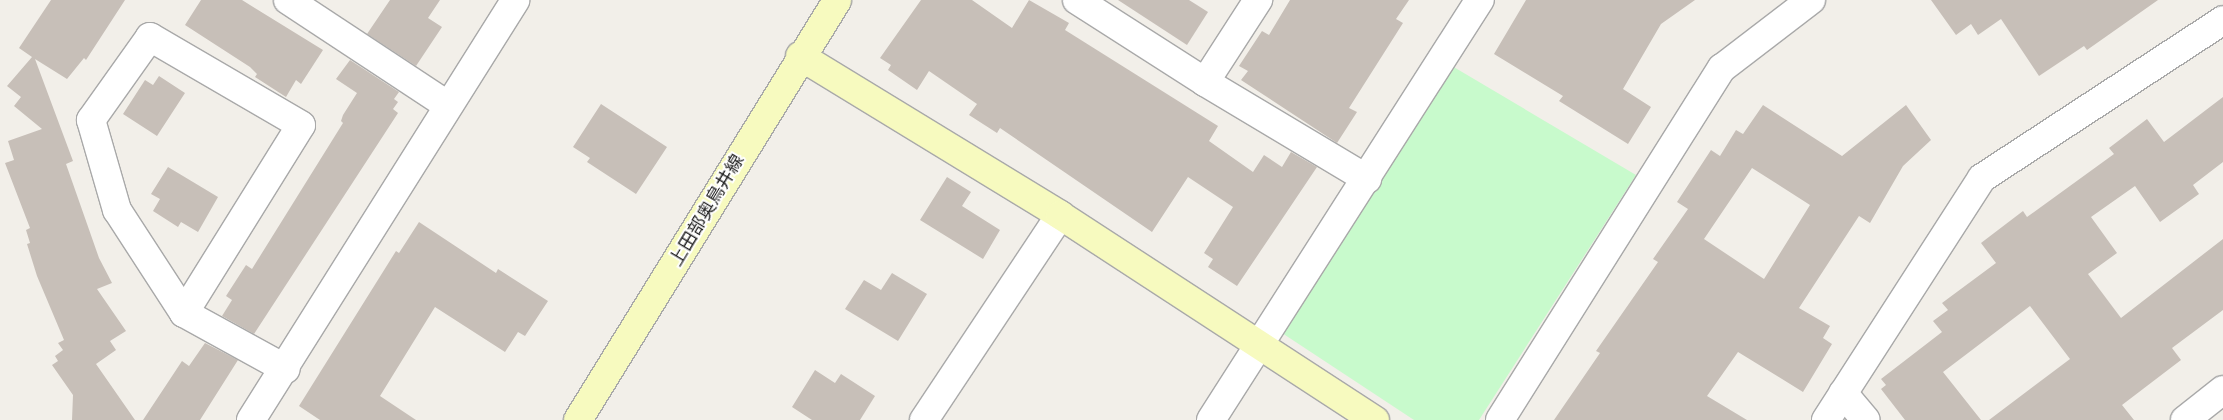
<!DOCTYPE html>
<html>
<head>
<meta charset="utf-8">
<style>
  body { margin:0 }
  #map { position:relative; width:2223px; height:420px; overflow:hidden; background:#f2efe9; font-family:Manrope,"Noto Sans JP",sans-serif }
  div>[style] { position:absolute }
  .park>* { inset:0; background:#c8facc }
  .building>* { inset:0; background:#c7bfb8 }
  .roads { filter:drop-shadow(1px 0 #a9a9a9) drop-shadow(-1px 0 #a9a9a9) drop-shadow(0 1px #a9a9a9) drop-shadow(0 -1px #a9a9a9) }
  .street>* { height:28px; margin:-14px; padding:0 14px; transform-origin:14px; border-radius:14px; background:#fff }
  .secondary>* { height:28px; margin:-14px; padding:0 14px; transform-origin:14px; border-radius:14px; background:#f7fabf }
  span { translate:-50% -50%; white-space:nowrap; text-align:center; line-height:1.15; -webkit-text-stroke:4px #fff; paint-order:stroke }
  .street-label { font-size:18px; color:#222 }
</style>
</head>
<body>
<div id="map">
  <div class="park">
    <i style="clip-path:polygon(1452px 66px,1636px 175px,1479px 420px,1414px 420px,1282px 333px)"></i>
  </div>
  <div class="building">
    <i style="clip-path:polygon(51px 0,125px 0,86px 60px,84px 58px,67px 79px,35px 59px,73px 161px,66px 164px,99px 258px,112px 283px,97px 289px,126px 331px,110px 341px,116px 350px,96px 364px,135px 420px,72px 420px,73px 395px,52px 365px,58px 361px,55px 356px,63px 350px,58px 343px,64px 340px,37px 276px,27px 244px,30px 243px,26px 230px,30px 228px,5px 163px,14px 160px,8px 141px,42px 129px,14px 106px,21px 97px,7px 86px,32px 57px,19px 48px)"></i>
    <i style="clip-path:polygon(201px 0,242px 0,323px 50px,301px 84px,296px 80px,286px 97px,255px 77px,257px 74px,250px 67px,185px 25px)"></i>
    <i style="clip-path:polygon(390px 0,440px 0,428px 18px,442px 27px,416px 66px,367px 34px)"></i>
    <i style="clip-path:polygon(921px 0,972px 0,1012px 28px,1029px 0,1069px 23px,1065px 30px,1218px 126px,1209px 141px,1253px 172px,1264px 155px,1282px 167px,1291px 152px,1317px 167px,1237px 286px,1208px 267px,1213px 259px,1204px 253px,1233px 207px,1188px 177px,1152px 232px,1000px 128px,997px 133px,969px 115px,977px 104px,929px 71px,917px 90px,888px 70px,891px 65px,880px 58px)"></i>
    <i style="clip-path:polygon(1118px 0,1189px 0,1208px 12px,1187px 45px)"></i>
    <i style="clip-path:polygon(1290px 0,1409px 0,1396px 19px,1403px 23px,1349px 108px,1357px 112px,1337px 143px,1241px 80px,1248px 71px,1239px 66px,1262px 31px,1269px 35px)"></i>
    <i style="clip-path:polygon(1526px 0,1695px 0,1661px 24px,1623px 89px,1651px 107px,1628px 144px,1559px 101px,1563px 96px,1494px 54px)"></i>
    <i style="clip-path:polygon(1931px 0,2158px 0,2087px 50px,2084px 46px,2039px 76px,2001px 19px,1978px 35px,1971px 24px,1956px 35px)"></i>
    <i style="clip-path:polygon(350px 60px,399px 92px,394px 99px,398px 102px,393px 109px,398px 113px,254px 334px,222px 316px,232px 300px,226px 296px,246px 265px,252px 269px,343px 123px,341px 121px,343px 115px,357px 93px,336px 79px)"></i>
    <i style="clip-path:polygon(159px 76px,185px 93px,157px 136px,123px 114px,145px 80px,153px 85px)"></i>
    <i style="clip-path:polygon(2223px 97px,2223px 162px,2193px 185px,2199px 194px,2160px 222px,2135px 186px,2091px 217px,2117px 253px,2088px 274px,2121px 318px,2223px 239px,2223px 310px,2172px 348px,2181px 360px,2122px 405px,2134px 420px,1989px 420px,2070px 359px,2030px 306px,1943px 372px,1981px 420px,1905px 420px,1881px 389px,1886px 385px,1881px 379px,1942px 332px,1933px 321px,1948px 310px,1942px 303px,1996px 263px,1981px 243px,2023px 211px,2027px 217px,2114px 154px,2109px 148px,2147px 119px,2164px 142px)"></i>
    <i style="clip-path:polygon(601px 104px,667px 147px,636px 194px,587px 162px,590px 158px,573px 147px)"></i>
    <i style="clip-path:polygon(evenodd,1763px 105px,1842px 156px,1906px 105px,1931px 140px,1903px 166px,1870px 223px,1859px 216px,1799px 308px,1830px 326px,1823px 338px,1832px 344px,1803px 392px,1738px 352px,1707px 396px,1747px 420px,1554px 420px,1600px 353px,1596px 351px,1658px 262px,1653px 259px,1688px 209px,1677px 202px,1711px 150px,1720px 156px,1736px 130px,1743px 134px,1763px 105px,1752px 168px,1810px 205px,1764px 279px,1704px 239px,1752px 168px)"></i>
    <i style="clip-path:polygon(168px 167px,218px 197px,198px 232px,181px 222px,178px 227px,153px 211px,160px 199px,151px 194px)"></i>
    <i style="clip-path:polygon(947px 177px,971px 192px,962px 206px,1000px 230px,983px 259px,920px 220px)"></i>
    <i style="clip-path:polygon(419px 222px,496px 273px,498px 269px,548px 301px,525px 336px,518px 332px,505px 352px,435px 307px,380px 396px,416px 420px,320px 420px,299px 406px,396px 251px,399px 253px)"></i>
    <i style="clip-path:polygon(892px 273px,927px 294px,898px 341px,845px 309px,864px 280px,881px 290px)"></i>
    <i style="clip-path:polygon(205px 343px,238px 360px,200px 420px,143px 420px,182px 361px,189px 366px)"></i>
    <i style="clip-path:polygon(815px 370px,835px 383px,841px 374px,875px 396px,860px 420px,812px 420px,792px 407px)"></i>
  </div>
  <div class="roads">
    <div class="street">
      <i style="left:288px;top:0;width:191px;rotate:33.4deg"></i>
      <i style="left:1077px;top:0;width:152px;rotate:32.6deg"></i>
      <i style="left:1205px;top:82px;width:189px;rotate:30.9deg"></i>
      <i style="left:1205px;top:82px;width:98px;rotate:-57.1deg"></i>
      <i style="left:184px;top:313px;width:221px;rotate:-58.1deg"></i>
      <i style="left:301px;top:125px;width:175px;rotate:-149.8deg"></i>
      <i style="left:150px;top:37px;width:102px;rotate:125.4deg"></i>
      <i style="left:91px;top:120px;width:94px;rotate:73.9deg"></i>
      <i style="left:117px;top:210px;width:123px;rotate:57deg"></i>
      <i style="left:184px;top:313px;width:116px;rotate:28.8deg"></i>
      <i style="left:1843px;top:393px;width:35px;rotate:50deg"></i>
      <i style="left:251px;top:420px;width:496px;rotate:-57.8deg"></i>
      <i style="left:924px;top:420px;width:246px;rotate:-56.4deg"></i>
      <i style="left:1211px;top:420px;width:499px;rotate:-57.4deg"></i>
      <i style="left:1500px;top:420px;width:416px;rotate:-57.8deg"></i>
      <i style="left:1722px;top:68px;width:112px;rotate:-37.4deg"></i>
      <i style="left:1826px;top:420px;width:288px;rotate:-57.2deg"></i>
      <i style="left:1982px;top:178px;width:288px;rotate:-33.2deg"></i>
      <i style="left:2185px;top:420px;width:48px;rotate:-38.3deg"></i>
    </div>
    <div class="secondary">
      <i style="left:800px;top:56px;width:305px;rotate:31.4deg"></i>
      <i style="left:1060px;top:215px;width:376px;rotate:33.1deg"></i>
      <i style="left:578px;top:420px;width:493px;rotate:-58.3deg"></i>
    </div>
  </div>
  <div class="street-label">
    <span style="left:706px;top:210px;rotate:-59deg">上田部奥鳥井線</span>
  </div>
</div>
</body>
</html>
